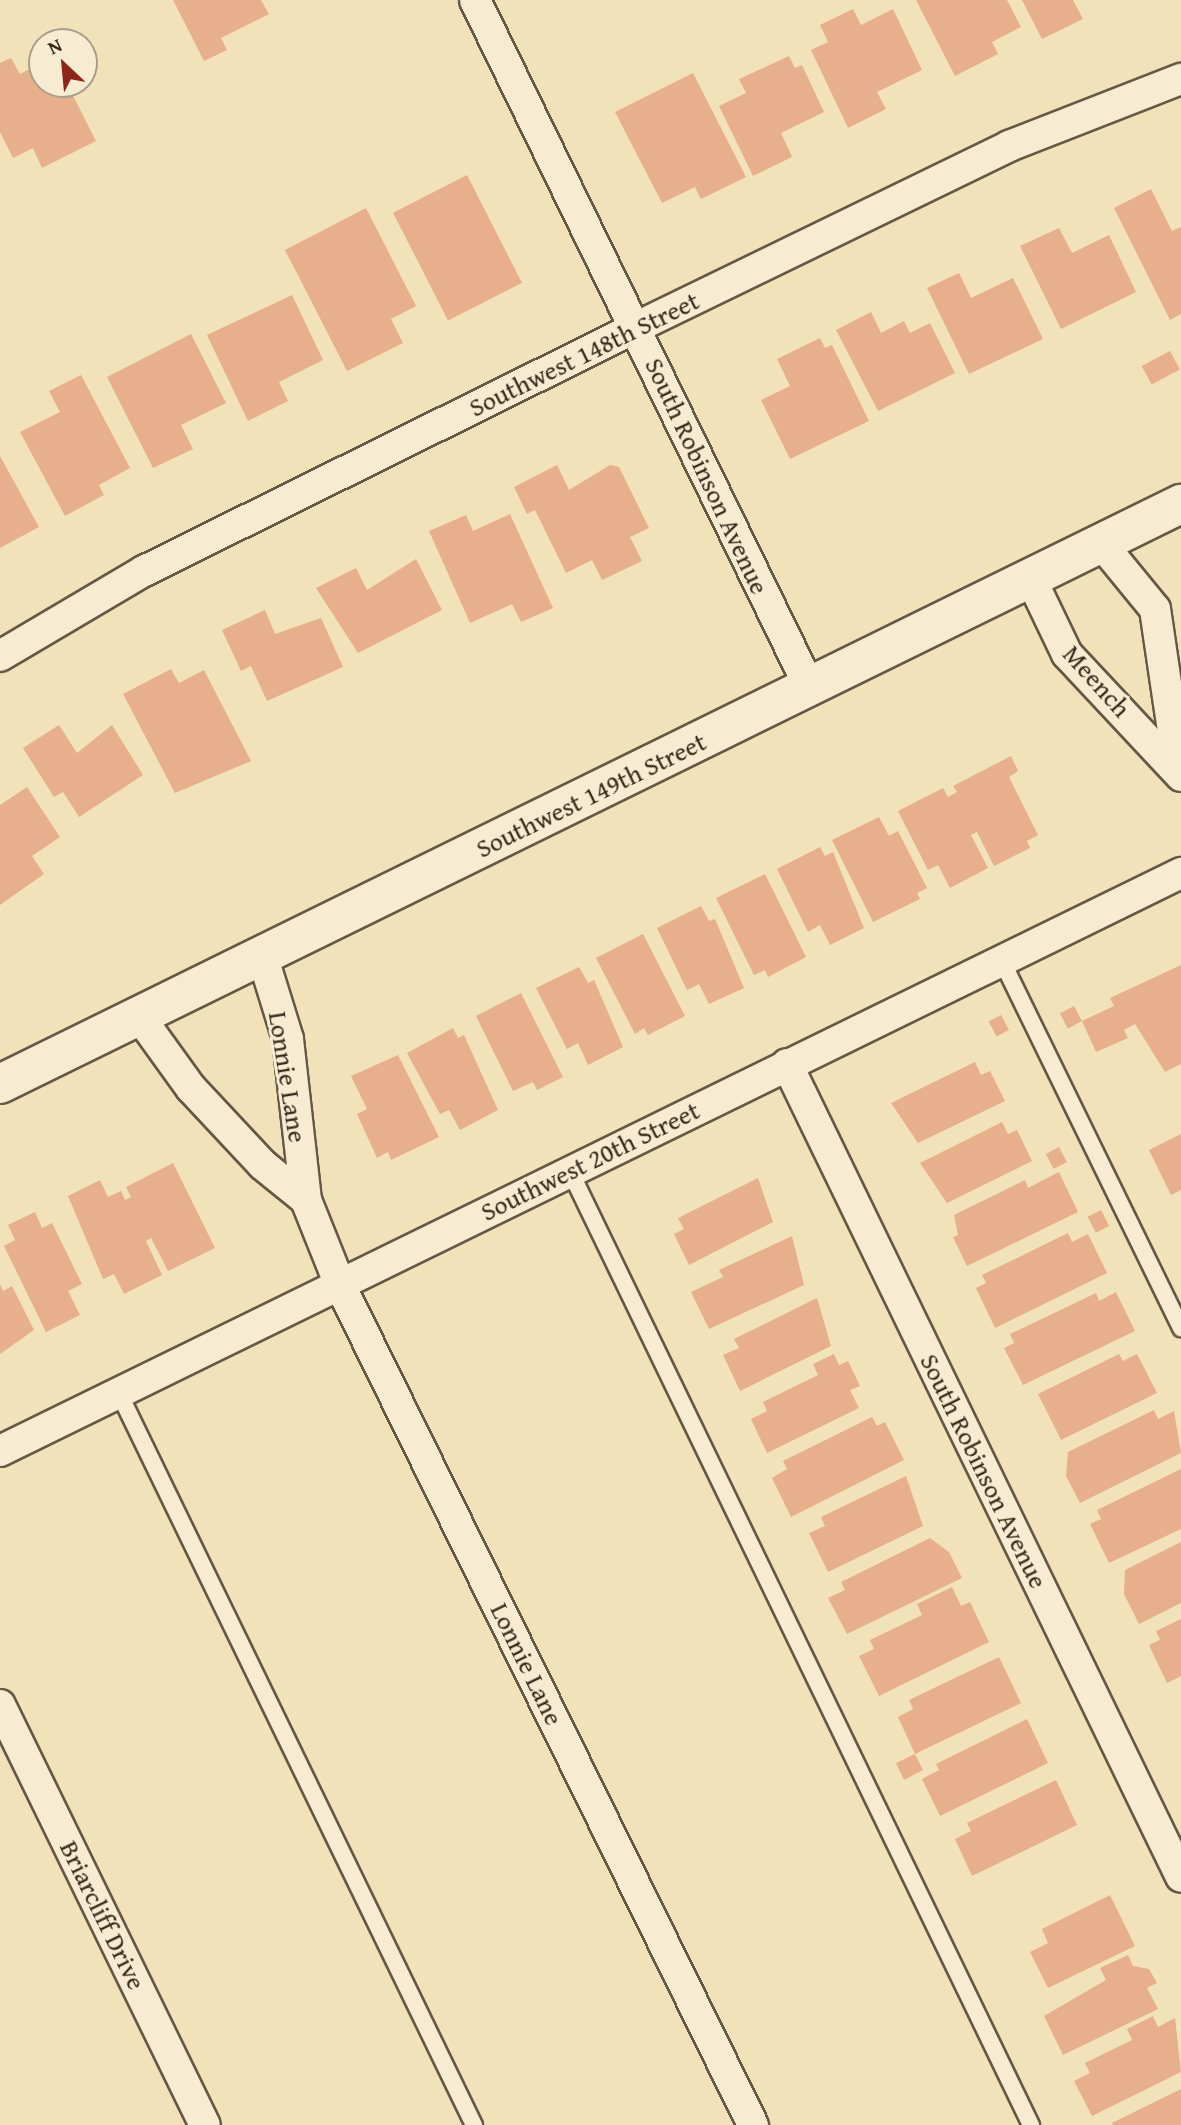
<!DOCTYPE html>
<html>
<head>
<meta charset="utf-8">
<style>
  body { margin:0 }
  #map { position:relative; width:1181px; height:2125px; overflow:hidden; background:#f2e2ba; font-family:"Gentium Book Plus",serif }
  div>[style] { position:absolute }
  .building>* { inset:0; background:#e7af8b; transform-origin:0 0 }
  .roads { filter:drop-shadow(2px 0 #655844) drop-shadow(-2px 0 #655844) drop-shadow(0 2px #655844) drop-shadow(0 -2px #655844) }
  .lane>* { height:16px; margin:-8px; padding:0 8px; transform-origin:8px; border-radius:8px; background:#f7ecd2 }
  .street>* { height:30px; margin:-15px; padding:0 15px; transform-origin:15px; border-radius:15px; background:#f7ecd2 }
  .secondary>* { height:38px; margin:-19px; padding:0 19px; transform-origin:19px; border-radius:19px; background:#f7ecd2 }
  span { translate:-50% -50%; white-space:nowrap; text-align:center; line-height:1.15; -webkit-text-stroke:6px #f7ecd2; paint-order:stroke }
  .street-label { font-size:26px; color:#362a1d }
  .north { position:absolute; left:28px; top:28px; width:70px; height:70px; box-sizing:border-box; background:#f7ecd2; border:2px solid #aa9e8a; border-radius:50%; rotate:334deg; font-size:19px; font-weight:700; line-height:28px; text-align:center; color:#362a1d }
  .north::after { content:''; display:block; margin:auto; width:24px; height:32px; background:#8f2418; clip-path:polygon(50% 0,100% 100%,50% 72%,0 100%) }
</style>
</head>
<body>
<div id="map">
  <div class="building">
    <i style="clip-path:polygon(173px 0,261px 0,269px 14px,221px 38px,227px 50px,204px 61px)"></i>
    <i style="clip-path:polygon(916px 0,1007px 0,1021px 27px,992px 42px,998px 54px,955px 76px)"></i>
    <i style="clip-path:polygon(1022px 0,1073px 0,1083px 19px,1042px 39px)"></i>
    <i style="clip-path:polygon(853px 9px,861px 25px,893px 9px,922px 70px,877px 92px,886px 109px,848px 128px,811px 50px,828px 42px,820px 25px)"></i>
    <i style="clip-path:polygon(789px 56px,795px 68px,802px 65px,824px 112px,781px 133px,792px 157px,753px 176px,719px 106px,746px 93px,739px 79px)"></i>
    <i style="clip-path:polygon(11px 58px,20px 74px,42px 63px,42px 84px,67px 84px,96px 141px,42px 168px,33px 148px,13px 158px,0 132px,0 63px)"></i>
    <i style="clip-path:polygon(693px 73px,746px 177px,701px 199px,695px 187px,662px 203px,615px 112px)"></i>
    <i style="left:467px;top:175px;width:121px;height:83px;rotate:63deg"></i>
    <i style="clip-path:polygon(1151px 189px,1172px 231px,1181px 227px,1181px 314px,1170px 320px,1114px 208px)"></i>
    <i style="clip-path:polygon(366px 208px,416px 306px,391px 319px,403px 343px,347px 371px,285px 250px)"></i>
    <i style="clip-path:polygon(1059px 228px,1072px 253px,1109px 235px,1136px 292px,1061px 329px,1020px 246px)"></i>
    <i style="clip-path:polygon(959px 273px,971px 298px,1013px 278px,1043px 339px,969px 374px,927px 288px)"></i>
    <i style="clip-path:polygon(292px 295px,323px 360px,279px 382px,288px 401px,248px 421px,207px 335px)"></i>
    <i style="clip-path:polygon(871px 312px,881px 333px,904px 321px,910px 333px,930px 323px,955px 373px,878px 411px,836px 330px)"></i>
    <i style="clip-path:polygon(191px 334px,226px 403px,181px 425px,193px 449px,153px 468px,107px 377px)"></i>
    <i style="clip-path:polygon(820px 338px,825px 348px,832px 345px,869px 421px,790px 459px,761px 400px,790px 386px,777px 359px)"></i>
    <i style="left:1170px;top:351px;width:21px;height:32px;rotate:62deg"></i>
    <i style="clip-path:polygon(81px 375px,130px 468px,99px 485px,104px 495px,65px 516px,20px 432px,60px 412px,49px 391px)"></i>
    <i style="clip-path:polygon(0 456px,39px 527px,0 548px)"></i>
    <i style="clip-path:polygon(557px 465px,569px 490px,610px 465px,619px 467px,649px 528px,630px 537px,642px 561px,602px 580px,592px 560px,566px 573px,535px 510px,527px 514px,514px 487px)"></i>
    <i style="clip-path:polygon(510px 514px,553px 608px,521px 622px,512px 604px,470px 623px,429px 531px,466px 515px,473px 531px)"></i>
    <i style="clip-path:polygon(416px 559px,442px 610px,358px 653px,316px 588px,356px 568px,367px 590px)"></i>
    <i style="clip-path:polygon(265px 610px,275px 634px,321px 618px,343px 667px,267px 701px,251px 666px,241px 671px,222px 630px)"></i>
    <i style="clip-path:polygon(171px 669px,179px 683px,204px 670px,251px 761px,175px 793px,123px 694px)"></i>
    <i style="clip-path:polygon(59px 725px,77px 753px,112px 725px,143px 775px,79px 817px,63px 792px,54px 797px,23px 748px)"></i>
    <i style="clip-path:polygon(1011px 756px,1018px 771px,1009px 777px,1038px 835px,1027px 841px,1030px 848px,994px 866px,977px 832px,971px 835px,988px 868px,950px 888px,938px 865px,928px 870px,898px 811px,943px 788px,948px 797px,957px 792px,953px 786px)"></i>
    <i style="clip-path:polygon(27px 787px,60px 837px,32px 856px,44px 874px,0 905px,0 805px)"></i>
    <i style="clip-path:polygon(879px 817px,889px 836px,898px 831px,927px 888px,917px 893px,920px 899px,873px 922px,832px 840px)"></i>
    <i style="clip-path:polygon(820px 847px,825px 856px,833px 852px,864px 928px,830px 945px,820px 925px,808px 932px,777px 869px)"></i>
    <i style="clip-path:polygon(765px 874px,806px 957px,768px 977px,765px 970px,754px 975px,716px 898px)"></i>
    <i style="clip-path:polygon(701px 906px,709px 921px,715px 919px,744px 988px,709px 1004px,699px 984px,687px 990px,657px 928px)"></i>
    <i style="clip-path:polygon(643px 934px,685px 1016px,648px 1035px,644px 1028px,635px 1034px,596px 958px)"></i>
    <i style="clip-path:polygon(1181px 965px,1181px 1064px,1165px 1072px,1135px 1024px,1124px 1030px,1128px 1038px,1096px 1052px,1082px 1021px,1114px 1006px,1110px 998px)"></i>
    <i style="clip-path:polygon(579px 967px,588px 983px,594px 980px,623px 1047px,588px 1065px,578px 1043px,567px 1049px,536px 988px)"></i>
    <i style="clip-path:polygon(521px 993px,563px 1077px,537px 1090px,533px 1082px,513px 1091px,476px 1016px)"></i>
    <i style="left:1074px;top:1006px;width:17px;height:16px;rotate:62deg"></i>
    <i style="left:1001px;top:1015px;width:17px;height:14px;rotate:62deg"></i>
    <i style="clip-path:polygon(453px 1028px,458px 1038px,464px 1035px,498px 1110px,460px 1130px,449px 1110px,440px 1114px,407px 1053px)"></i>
    <i style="clip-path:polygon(398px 1055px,439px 1137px,391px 1160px,388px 1152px,377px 1158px,357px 1114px,367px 1109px,351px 1076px)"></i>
    <i style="clip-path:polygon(975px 1062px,981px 1075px,990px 1071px,1005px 1101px,918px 1143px,891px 1103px)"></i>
    <i style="clip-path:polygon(1002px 1122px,1008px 1134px,1017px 1130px,1032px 1161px,947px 1203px,920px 1163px)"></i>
    <i style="clip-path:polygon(1181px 1134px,1181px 1190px,1171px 1195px,1149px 1150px)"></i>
    <i style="left:1059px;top:1147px;width:17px;height:15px;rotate:62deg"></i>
    <i style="clip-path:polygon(173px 1163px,215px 1248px,168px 1271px,151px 1238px,146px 1241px,162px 1275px,124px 1294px,114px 1274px,103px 1279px,68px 1196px,100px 1180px,108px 1197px,121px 1191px,125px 1200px,131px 1197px,126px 1187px)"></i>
    <i style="clip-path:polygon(1059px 1172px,1078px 1212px,967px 1266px,953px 1237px,958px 1235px,954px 1215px,1025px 1180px,1028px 1188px)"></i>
    <i style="clip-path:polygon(758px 1178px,773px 1222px,689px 1265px,674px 1234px,684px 1229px,678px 1218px)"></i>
    <i style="left:1101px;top:1210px;width:18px;height:15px;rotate:63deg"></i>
    <i style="clip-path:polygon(35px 1212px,42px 1228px,52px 1223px,82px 1284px,68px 1291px,80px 1315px,46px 1332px,4px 1246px,15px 1240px,8px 1225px)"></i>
    <i style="clip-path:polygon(1068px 1233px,1072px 1242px,1088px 1234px,1107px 1273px,995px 1328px,976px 1288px,986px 1283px,982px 1275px)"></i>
    <i style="clip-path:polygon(792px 1236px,804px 1285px,709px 1329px,691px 1292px,723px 1277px,719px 1270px)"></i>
    <i style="clip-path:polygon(0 1284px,3px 1291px,12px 1286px,34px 1330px,0 1354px)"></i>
    <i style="clip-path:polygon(1116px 1292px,1135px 1331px,1023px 1385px,1004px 1348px,1014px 1343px,1010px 1334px,1096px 1293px,1099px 1301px)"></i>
    <i style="clip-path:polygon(817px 1298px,831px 1346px,740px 1391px,723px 1355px,739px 1348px,734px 1339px)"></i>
    <i style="clip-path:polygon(834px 1354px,839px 1365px,848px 1361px,860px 1386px,850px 1390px,859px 1408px,767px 1453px,751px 1419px,767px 1411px,763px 1402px,818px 1375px,813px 1364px)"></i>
    <i style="clip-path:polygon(1119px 1354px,1123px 1361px,1137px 1354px,1157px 1393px,1061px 1440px,1038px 1394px)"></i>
    <i style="clip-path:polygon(1154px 1410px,1158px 1419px,1174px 1411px,1181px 1453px,1080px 1503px,1066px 1476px,1068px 1452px)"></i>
    <i style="clip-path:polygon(872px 1417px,877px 1426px,885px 1422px,904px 1460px,791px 1517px,772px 1478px,787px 1469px,783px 1461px)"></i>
    <i style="clip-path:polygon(1181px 1469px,1181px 1529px,1109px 1563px,1090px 1524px,1101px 1519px,1097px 1510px)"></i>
    <i style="clip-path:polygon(906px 1476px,923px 1526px,828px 1572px,809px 1533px,825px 1526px,821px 1517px)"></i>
    <i style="clip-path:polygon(930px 1538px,949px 1552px,962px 1578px,847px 1634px,828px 1598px,845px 1590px,841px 1582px)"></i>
    <i style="clip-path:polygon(1181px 1542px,1181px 1603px,1139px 1624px,1124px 1594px,1125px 1570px)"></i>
    <i style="clip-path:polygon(952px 1587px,961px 1606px,970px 1602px,989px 1642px,879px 1696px,859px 1656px,874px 1649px,870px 1640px,922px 1615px,917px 1604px)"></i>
    <i style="clip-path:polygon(1181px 1619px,1181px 1676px,1167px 1683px,1149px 1645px,1160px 1640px,1156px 1631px)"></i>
    <i style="clip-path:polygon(999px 1657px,1021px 1703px,915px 1754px,923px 1770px,904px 1780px,896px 1763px,915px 1754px,898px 1717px,913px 1709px,909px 1700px)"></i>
    <i style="clip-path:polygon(1027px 1719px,1048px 1763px,940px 1816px,922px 1779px,939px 1770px,936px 1764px)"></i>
    <i style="clip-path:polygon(1056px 1780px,1077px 1825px,972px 1876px,955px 1839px,971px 1831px,967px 1823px)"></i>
    <i style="clip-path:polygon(1110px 1895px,1135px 1946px,1048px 1988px,1030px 1952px,1048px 1943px,1042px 1929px)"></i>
    <i style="clip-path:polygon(1128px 1955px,1133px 1966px,1149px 1969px,1157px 1983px,1147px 1988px,1158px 2009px,1063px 2055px,1044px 2016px,1106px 1980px,1100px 1968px)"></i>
    <i style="clip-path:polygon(1153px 2016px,1158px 2027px,1175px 2018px,1181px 2072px,1092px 2116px,1074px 2081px,1090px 2073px,1085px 2063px,1132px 2040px,1127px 2029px)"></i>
    <i style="clip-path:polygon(1181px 2089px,1181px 2125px,1113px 2125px,1112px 2123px)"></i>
  </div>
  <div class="roads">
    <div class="lane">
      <i style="left:1001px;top:959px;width:411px;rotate:64deg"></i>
      <i style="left:570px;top:1171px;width:1060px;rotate:64.21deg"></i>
      <i style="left:119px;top:1393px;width:814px;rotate:64.13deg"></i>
    </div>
    <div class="street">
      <i style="left:475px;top:0;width:765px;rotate:64.04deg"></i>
      <i style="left:1101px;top:543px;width:85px;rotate:50.7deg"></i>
      <i style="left:1155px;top:609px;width:165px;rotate:81.6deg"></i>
      <i style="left:1031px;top:579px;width:83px;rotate:64.4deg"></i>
      <i style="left:1067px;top:654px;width:167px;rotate:46.9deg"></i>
      <i style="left:0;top:656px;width:167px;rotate:-30.6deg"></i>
      <i style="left:144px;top:571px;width:550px;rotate:-26.33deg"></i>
      <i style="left:637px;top:327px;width:414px;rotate:-25.9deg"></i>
      <i style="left:1009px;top:146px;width:185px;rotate:-21.3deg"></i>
      <i style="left:139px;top:1016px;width:89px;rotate:54.2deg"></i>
      <i style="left:191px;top:1088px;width:105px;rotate:46.9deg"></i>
      <i style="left:263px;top:1165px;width:55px;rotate:39.1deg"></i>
      <i style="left:306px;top:1200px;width:162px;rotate:-96.4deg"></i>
      <i style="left:288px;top:1039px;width:88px;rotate:-107.2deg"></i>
      <i style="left:787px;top:1064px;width:903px;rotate:64.14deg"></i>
      <i style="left:306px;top:1200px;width:92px;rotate:68.2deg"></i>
      <i style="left:340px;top:1285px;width:936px;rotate:63.82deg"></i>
      <i style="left:0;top:1451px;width:1315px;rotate:-26.08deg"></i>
      <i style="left:0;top:1705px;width:467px;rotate:64deg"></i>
    </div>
    <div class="secondary">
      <i style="left:0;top:1084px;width:1316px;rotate:-26.16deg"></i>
    </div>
  </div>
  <div class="street-label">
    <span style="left:584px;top:354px;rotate:-26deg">Southwest 148th Street</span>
    <span style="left:707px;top:476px;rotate:65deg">South Robinson Avenue</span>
    <span style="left:1097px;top:681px;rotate:48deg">Meench</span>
    <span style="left:591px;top:795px;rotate:-26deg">Southwest 149th Street</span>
    <span style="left:288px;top:1077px;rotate:81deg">Lonnie Lane</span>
    <span style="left:590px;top:1161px;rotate:-26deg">Southwest 20th Street</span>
    <span style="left:984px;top:1471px;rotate:64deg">South Robinson Avenue</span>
    <span style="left:527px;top:1664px;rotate:64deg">Lonnie Lane</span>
    <span style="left:103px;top:1915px;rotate:64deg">Briarcliff Drive</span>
  </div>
  <div class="north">N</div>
</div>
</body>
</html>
